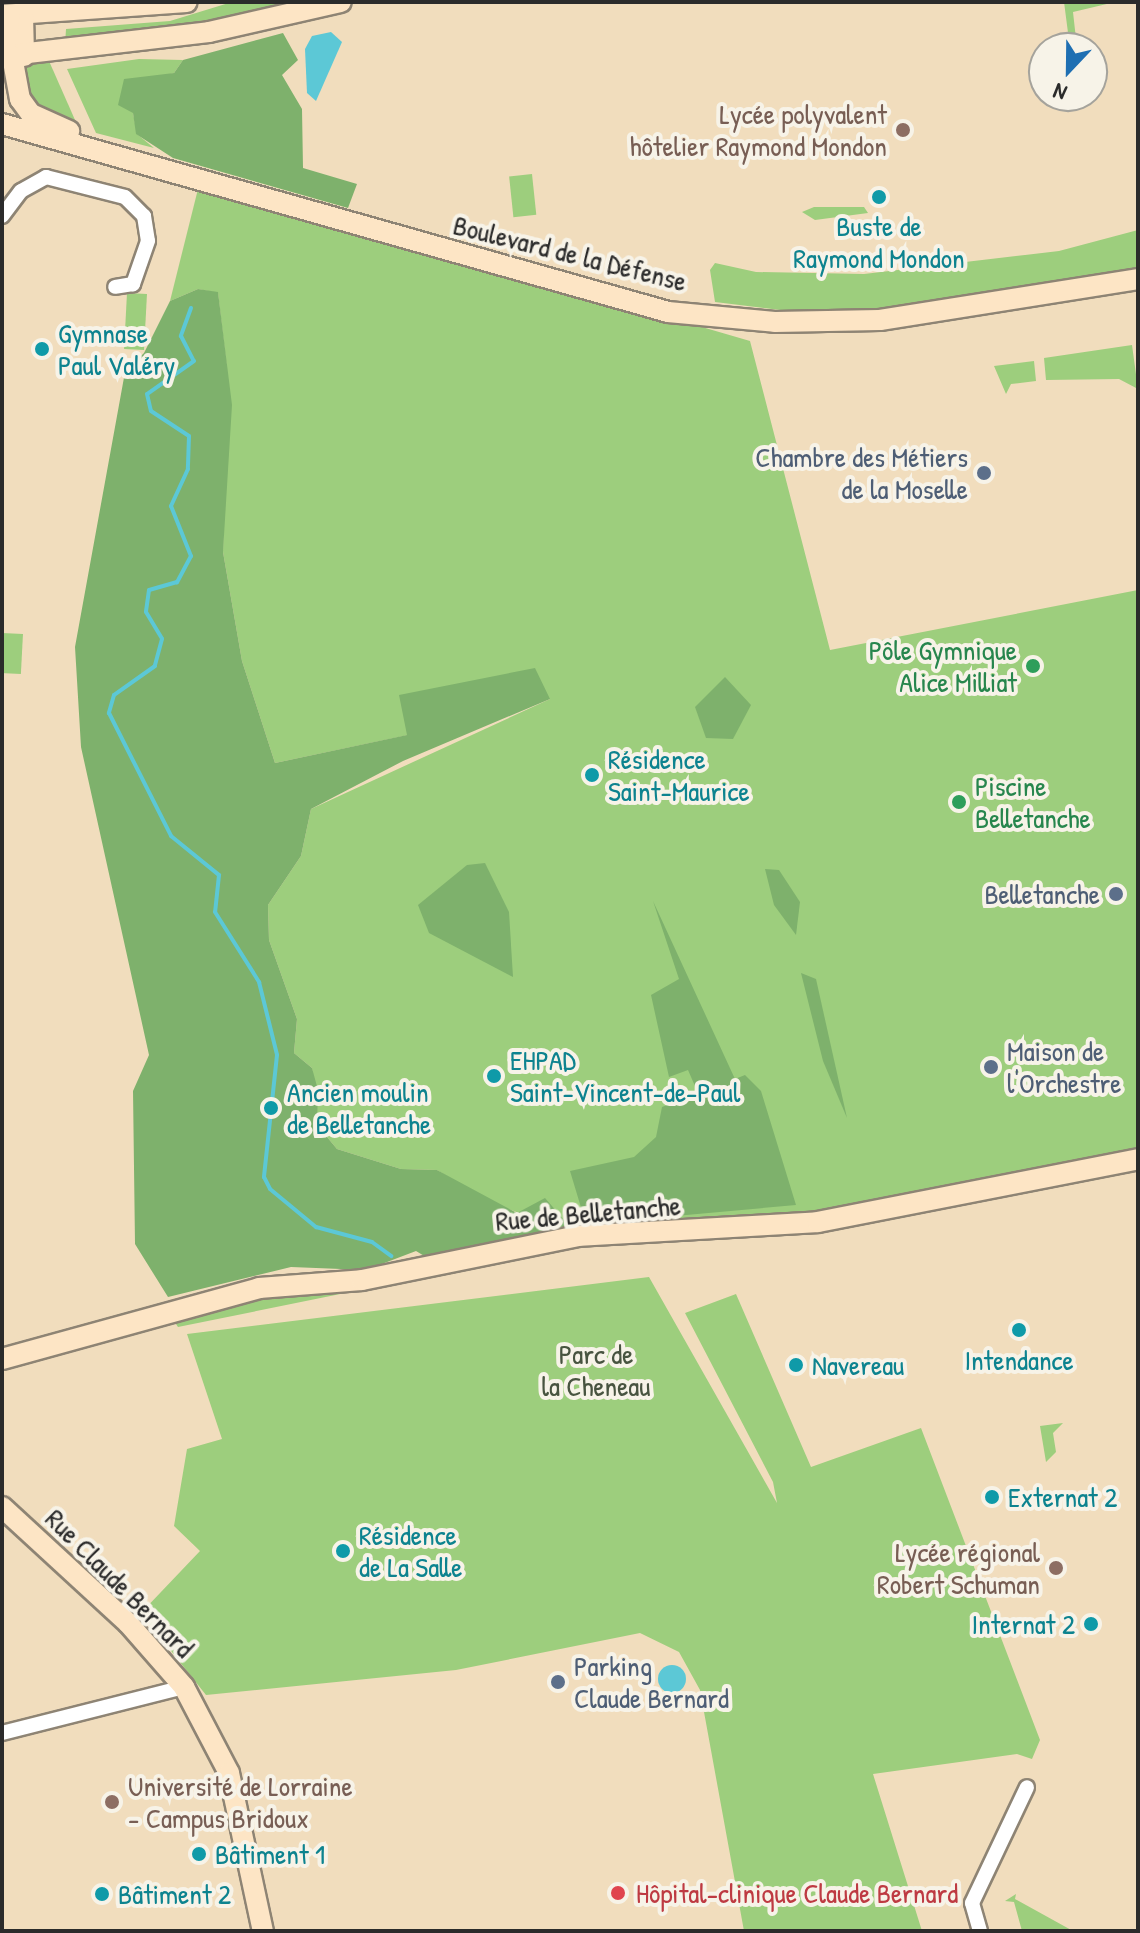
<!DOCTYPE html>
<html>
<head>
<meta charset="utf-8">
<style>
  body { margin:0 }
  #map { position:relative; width:1140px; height:1933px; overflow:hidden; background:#f1ddbd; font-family:"Patrick Hand",sans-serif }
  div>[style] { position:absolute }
  .green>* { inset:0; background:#9dce7d; transform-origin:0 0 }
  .forest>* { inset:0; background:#7eb16c }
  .water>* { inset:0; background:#5cc8d6 }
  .round { border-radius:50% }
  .stream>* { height:4px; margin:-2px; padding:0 2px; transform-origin:2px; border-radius:2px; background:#5cc8d6 }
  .roads { filter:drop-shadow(2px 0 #8e8474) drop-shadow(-2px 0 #8e8474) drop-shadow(0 2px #8e8474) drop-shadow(0 -2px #8e8474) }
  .street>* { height:14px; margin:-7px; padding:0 7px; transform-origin:7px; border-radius:7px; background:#fff }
  .secondary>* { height:20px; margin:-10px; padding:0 10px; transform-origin:10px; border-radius:10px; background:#fde5c5 }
  .dots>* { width:22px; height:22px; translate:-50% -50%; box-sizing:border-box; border:4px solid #f7f3e8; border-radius:50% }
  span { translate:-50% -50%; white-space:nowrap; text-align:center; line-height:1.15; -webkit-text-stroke:8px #f7f3e8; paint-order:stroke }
  .education-label { font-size:28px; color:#785e54 }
  .right { translate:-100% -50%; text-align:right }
  .left { translate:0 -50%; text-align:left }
  .culture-label { font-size:28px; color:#0d838f }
  .street-label { font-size:28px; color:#2b2b2b }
  .service-label { font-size:28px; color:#4e5e75 }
  .leisure-label { font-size:28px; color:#27864d }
  .park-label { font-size:28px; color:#485440 }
  .health-label { font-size:28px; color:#be3a42 }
  .frame { position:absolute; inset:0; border:4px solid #2b2b2b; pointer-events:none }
  .north { position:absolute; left:1028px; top:32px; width:80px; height:80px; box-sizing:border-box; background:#f7f3e8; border:2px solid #a5a39c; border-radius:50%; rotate:202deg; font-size:22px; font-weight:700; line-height:32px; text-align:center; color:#2b2b2b }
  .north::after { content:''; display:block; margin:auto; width:28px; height:36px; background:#1f6fb2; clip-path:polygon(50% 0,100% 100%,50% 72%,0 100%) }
</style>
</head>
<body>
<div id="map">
  <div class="green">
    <i style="clip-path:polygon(232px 2px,316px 2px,65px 45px,66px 29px,170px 21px)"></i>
    <i style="clip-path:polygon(1064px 2px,1111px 3px,1073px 12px,1077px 48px,1070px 48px)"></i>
    <i style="clip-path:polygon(139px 59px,183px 60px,174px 73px,152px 79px,133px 113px,137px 134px,154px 148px,96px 133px,67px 69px)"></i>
    <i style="clip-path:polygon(49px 61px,79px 129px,31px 103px,22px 64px)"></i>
    <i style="left:532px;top:174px;width:41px;height:23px;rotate:84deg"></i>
    <i style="clip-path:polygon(200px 181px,750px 341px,830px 650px,1138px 590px,1138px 1159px,913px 1204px,578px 1236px,483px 1199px,437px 1170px,401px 1169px,337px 1149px,317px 1125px,312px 1068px,294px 1053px,297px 1019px,269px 940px,268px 905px,301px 856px,311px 809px,550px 699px,400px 696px,408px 735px,275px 763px,242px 661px,223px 552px,227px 369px,218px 293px,198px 289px,170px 301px)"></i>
    <i style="clip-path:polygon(814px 207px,864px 207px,868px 213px,815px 220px,802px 212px)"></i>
    <i style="clip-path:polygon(1138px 230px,1138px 270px,829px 316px,715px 302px,710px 270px,715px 263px,756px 272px,864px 274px,1059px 251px)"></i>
    <i style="left:127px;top:293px;width:20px;height:56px;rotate:3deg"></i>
    <i style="clip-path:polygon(1132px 345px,1138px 389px,1119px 379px,1046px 380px,1044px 358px)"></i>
    <i style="clip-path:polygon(1034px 361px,1036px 381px,1011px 384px,1006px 394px,994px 366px)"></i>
    <i style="left:2px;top:633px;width:21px;height:40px;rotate:3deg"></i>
    <i style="clip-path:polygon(649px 1277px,777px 1503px,773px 1482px,685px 1313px,736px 1294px,811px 1467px,921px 1428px,1040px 1740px,1032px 1759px,1017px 1754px,873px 1774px,922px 1931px,744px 1931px,700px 1690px,679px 1652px,640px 1633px,456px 1670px,206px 1695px,141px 1613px,200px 1551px,174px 1526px,187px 1449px,222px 1439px,187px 1334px)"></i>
    <i style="clip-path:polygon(360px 1290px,178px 1327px,174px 1321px,252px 1298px)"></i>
    <i style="clip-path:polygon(1063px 1423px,1053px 1433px,1056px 1452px,1046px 1462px,1040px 1426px)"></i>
    <i style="clip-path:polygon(1016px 1894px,1015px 1899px,1073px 1931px,1022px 1931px,1014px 1902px,1005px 1901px)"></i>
  </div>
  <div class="forest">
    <i style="clip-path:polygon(283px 33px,298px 60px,282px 75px,302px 109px,303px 168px,357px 184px,348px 208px,173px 158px,136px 134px,133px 113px,118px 105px,124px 79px,174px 73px,183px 60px)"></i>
    <i style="clip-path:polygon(198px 289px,218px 292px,232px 405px,223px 552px,242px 661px,275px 763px,407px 735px,399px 695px,535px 668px,550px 699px,403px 761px,311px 809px,301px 856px,268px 905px,269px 940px,297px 1019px,294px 1053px,312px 1068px,318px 1090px,317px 1125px,337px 1149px,401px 1169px,437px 1170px,517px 1213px,545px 1198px,578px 1236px,436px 1263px,416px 1251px,366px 1270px,291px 1267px,168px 1297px,135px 1244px,133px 1091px,149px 1055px,81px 747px,75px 647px,125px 372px,144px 353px,170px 301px)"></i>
    <i style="clip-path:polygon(725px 677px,751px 705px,733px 739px,706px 738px,695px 707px)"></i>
    <i style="clip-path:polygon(485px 863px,509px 912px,513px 977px,429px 933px,418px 905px,467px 865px)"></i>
    <i style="clip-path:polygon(765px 869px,779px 870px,800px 902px,796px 935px,774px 905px)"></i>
    <i style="clip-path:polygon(653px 901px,735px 1079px,745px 1075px,761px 1091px,796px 1205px,586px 1224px,570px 1171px,634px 1157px,656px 1137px,662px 1107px,698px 1093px,688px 1070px,669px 1077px,651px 995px,679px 979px)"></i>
    <i style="clip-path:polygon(801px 973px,816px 979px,847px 1118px,823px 1061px)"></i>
  </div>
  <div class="water">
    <i style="clip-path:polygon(331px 32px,342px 42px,316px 101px,307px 93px,305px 49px,312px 36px)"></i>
    <i class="round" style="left:658px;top:1665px;width:28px;height:28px"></i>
  </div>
  <div class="stream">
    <i style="left:191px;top:308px;width:30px;rotate:110deg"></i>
    <i style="left:181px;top:336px;width:28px;rotate:63deg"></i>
    <i style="left:194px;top:361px;width:57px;rotate:144.9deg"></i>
    <i style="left:147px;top:394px;width:17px;rotate:77deg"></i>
    <i style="left:151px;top:411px;width:45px;rotate:33.3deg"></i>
    <i style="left:189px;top:436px;width:33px;rotate:92deg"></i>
    <i style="left:188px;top:469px;width:41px;rotate:114.7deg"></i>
    <i style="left:171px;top:506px;width:54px;rotate:68.2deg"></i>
    <i style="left:191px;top:556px;width:30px;rotate:118deg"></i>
    <i style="left:177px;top:582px;width:29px;rotate:164deg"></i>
    <i style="left:149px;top:590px;width:22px;rotate:98deg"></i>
    <i style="left:146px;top:612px;width:31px;rotate:59deg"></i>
    <i style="left:162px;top:639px;width:28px;rotate:105deg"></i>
    <i style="left:155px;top:666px;width:50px;rotate:144.7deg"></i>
    <i style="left:114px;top:695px;width:19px;rotate:106deg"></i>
    <i style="left:109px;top:713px;width:138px;rotate:63.2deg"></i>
    <i style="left:171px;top:836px;width:62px;rotate:39.1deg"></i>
    <i style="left:219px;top:875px;width:37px;rotate:96deg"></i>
    <i style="left:215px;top:912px;width:83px;rotate:57.8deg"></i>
    <i style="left:259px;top:982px;width:75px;rotate:76.1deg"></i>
    <i style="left:277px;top:1055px;width:123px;rotate:96.1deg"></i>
    <i style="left:264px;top:1177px;width:13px;rotate:63deg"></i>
    <i style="left:270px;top:1189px;width:60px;rotate:39.6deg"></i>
    <i style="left:316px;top:1227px;width:58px;rotate:15deg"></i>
    <i style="left:372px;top:1242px;width:24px;rotate:36deg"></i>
  </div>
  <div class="roads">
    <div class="street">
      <i style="left:2px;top:216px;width:31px;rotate:-53deg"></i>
      <i style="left:21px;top:191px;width:29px;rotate:-29deg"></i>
      <i style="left:46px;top:177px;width:81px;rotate:14.2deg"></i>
      <i style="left:125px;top:197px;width:27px;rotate:45deg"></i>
      <i style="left:144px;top:216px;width:25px;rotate:81deg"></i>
      <i style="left:148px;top:241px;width:46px;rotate:109.2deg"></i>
      <i style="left:133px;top:284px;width:18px;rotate:171deg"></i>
      <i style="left:2px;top:1733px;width:188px;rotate:-14.2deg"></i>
      <i style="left:980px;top:1931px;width:29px;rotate:-106deg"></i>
      <i style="left:972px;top:1903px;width:128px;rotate:-64.6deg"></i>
    </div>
    <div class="secondary">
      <i style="left:2px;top:15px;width:185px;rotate:-4deg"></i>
      <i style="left:23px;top:15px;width:41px;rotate:88.6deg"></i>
      <i style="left:2px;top:56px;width:208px;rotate:-6.6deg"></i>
      <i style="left:209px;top:32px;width:135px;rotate:-12.8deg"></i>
      <i style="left:4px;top:56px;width:41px;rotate:-81.7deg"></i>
      <i style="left:12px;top:56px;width:44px;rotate:79.5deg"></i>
      <i style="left:20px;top:99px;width:19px;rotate:54deg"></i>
      <i style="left:31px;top:114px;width:42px;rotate:24.1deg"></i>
      <i style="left:2px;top:124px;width:692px;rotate:15.76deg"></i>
      <i style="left:668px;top:312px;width:107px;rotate:5.3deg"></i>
      <i style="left:775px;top:322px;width:105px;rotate:-1.1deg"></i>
      <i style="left:880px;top:320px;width:261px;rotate:-9deg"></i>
      <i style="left:2px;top:1359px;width:267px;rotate:-15.4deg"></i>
      <i style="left:259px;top:1288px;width:103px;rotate:-4.4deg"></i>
      <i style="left:362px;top:1280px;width:220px;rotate:-11.5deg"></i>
      <i style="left:578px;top:1236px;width:240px;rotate:-3.3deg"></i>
      <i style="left:818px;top:1222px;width:326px;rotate:-11.1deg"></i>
      <i style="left:2px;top:1507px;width:171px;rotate:42.6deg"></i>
      <i style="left:128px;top:1623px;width:85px;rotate:48.8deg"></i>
      <i style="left:184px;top:1687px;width:97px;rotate:62.4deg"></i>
      <i style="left:229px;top:1773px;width:162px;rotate:77.9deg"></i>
    </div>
  </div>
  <div class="dots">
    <i style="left:903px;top:130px;background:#8d6e63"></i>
    <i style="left:879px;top:197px;background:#0f9aa8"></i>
    <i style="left:42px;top:349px;background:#0f9aa8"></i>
    <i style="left:984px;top:473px;background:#5c6f8a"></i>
    <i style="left:1033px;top:666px;background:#2e9e5b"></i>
    <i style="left:592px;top:775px;background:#0f9aa8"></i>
    <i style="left:959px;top:802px;background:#2e9e5b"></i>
    <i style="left:1116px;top:894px;background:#5c6f8a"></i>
    <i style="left:991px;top:1067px;background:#5c6f8a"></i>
    <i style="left:494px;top:1076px;background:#0f9aa8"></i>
    <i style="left:271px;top:1108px;background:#0f9aa8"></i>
    <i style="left:1019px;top:1330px;background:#0f9aa8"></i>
    <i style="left:796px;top:1365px;background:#0f9aa8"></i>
    <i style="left:992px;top:1497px;background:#0f9aa8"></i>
    <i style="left:343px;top:1551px;background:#0f9aa8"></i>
    <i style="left:1056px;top:1568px;background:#8d6e63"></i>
    <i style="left:1091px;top:1624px;background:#0f9aa8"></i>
    <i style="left:558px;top:1682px;background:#5c6f8a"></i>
    <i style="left:112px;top:1802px;background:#8d6e63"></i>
    <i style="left:199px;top:1854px;background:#0f9aa8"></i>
    <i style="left:618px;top:1893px;background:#e0444e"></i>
    <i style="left:102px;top:1894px;background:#0f9aa8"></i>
  </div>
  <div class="education-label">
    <span class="right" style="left:887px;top:130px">Lycée polyvalent<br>hôtelier Raymond Mondon</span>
    <span class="right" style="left:1040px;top:1568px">Lycée régional<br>Robert Schuman</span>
    <span class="left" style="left:128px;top:1802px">Université de Lorraine<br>- Campus Bridoux</span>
  </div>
  <div class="culture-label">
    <span style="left:879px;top:242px">Buste de<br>Raymond Mondon</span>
    <span class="left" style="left:58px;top:349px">Gymnase<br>Paul Valéry</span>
    <span class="left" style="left:608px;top:775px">Résidence<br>Saint-Maurice</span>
    <span class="left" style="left:510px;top:1076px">EHPAD<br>Saint-Vincent-de-Paul</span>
    <span class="left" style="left:287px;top:1108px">Ancien moulin<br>de Belletanche</span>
    <span style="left:1019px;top:1360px">Intendance</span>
    <span class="left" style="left:812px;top:1365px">Navereau</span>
    <span class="left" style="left:1008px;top:1497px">Externat 2</span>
    <span class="left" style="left:359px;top:1551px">Résidence<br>de La Salle</span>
    <span class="right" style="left:1075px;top:1624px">Internat 2</span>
    <span class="left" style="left:215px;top:1854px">Bâtiment 1</span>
    <span class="left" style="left:118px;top:1894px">Bâtiment 2</span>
  </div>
  <div class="street-label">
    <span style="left:570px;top:253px;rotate:14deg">Boulevard de la Défense</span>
    <span style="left:588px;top:1213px;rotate:-5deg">Rue de Belletanche</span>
    <span style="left:120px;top:1583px;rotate:45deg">Rue Claude Bernard</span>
  </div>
  <div class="service-label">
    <span class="right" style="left:968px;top:473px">Chambre des Métiers<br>de la Moselle</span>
    <span class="right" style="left:1100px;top:894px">Belletanche</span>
    <span class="left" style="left:1007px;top:1067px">Maison de<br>l'Orchestre</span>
    <span class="left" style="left:574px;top:1682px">Parking<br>Claude Bernard</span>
  </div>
  <div class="leisure-label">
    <span class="right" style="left:1017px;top:666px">Pôle Gymnique<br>Alice Milliat</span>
    <span class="left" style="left:975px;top:802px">Piscine<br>Belletanche</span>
  </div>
  <div class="park-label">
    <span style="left:596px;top:1370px">Parc de<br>la Cheneau</span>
  </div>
  <div class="health-label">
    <span class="left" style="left:636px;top:1893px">Hôpital-clinique Claude Bernard</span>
  </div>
  <div class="frame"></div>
  <div class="north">N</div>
</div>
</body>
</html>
